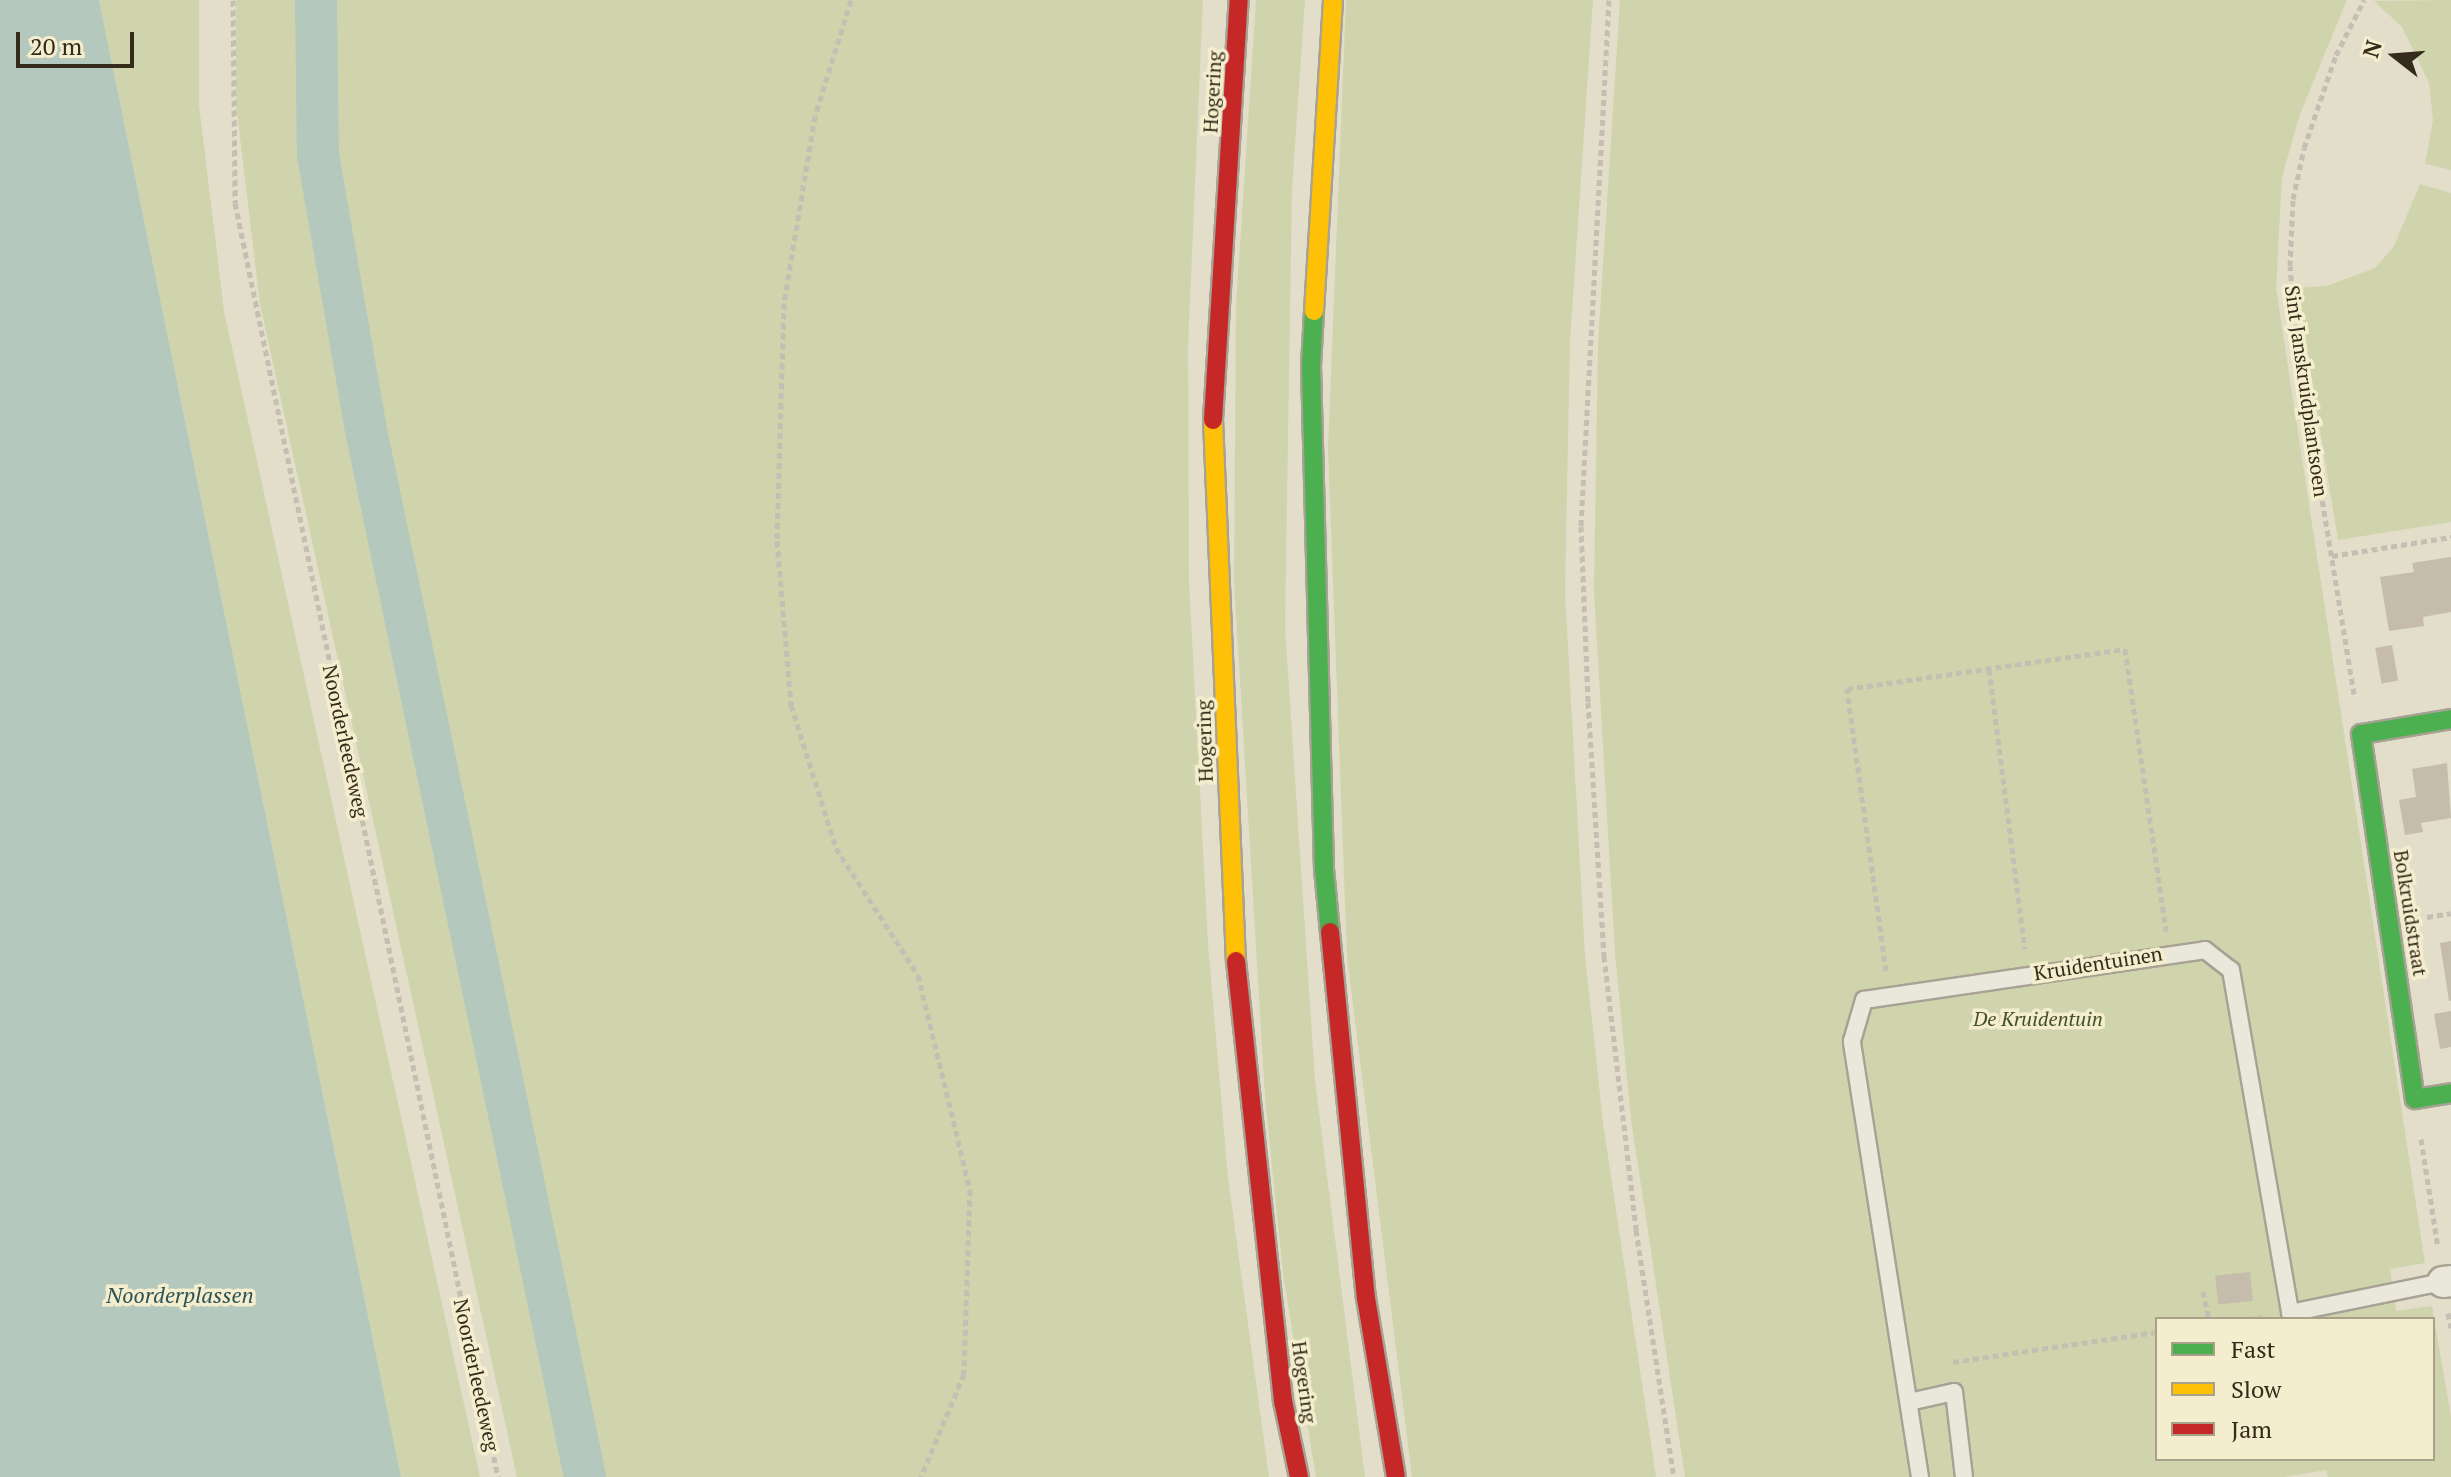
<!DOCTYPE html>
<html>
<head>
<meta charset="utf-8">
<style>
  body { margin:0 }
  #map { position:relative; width:2451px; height:1477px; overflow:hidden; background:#e2deca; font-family:"PT Serif",serif }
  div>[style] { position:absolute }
  .green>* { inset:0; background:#cfd4ac }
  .water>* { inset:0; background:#b5c8be }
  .canal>* { height:42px; margin:-21px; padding:0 21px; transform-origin:21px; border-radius:21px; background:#b5c8be }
  .building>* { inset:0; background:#c6bcab; transform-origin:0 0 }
  .path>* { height:5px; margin-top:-2.5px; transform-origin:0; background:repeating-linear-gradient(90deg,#c3bfb2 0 6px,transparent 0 10px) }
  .roads { filter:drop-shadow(2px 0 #a7a293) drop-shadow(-2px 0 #a7a293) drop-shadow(0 2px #a7a293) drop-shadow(0 -2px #a7a293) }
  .lane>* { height:16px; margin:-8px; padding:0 8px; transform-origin:8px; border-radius:8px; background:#eae7db }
  .street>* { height:30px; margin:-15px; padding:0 15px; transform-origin:15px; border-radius:15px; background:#eae7db }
  .fast>* { height:18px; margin:-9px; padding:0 9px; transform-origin:9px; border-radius:9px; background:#4caf50 }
  .slow>* { height:18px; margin:-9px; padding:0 9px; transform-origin:9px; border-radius:9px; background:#ffc107 }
  .jam>* { height:18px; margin:-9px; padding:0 9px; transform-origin:9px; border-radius:9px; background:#c62828 }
  span { translate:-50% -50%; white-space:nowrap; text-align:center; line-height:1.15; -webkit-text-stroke:7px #f5eece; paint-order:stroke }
  .street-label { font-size:20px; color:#352b1c }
  .park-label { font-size:20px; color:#415123; font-style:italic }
  .water-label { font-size:22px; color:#2b5355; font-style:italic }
  .legend { position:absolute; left:2155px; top:1317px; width:280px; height:144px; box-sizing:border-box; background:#f5eece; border:2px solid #a8a087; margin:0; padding:10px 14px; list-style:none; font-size:24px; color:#352b1c }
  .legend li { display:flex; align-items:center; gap:16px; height:40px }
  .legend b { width:40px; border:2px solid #a8a087 }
  .north { position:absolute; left:2355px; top:16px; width:80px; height:80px; -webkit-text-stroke:6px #f5eece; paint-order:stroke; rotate:287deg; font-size:22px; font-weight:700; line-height:32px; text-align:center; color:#352b1c }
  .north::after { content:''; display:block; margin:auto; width:28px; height:36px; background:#352b1c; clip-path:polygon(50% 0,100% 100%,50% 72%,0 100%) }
  .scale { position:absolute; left:16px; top:32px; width:118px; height:36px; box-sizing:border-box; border:4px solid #352b1c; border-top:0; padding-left:10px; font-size:24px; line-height:28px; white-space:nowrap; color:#352b1c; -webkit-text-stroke:6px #f5eece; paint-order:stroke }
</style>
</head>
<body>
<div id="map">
  <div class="green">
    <i style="clip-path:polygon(99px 0,199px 0,199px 105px,224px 311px,480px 1477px,401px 1477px)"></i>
    <i style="clip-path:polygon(236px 0,1203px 0,1188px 346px,1189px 582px,1208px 944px,1228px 1178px,1269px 1477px,517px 1477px,260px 304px,236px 104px)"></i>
    <i style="clip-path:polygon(1256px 0,1305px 0,1292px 189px,1285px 627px,1315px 1080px,1365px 1477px,1316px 1477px,1283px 1274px,1265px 1097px,1234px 581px,1236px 307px)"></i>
    <i style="clip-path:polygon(1346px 0,1593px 0,1570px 342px,1565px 593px,1585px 955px,1603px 1123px,1656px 1477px,1412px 1477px,1347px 956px,1328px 449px)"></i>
    <i style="clip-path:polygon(evenodd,1620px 0,2347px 0,2300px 114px,2282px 177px,2276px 288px,2425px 1263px,2390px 1269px,2396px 1311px,2432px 1306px,2451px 1417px,2451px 1477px,2328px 1477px,2326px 1470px,2284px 1477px,1685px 1477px,1631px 1119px,1615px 954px,1594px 591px,1598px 343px,1620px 0,2157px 1319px,2433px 1319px,2433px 1459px,2157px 1459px,2157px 1319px)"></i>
    <i style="clip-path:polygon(2451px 0,2451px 170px,2425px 164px,2433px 120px,2429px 83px,2402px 27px,2374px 1px)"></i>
    <i style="clip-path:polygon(2420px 184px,2451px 193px,2451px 522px,2338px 540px,2297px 288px,2327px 286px,2375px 268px,2394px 246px)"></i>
  </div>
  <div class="water">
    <i style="clip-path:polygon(0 0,99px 0,401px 1477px,0 1477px)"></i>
  </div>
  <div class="canal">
    <i style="left:316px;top:0;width:155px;rotate:89.3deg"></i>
    <i style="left:318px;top:155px;width:284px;rotate:80.1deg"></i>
    <i style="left:367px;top:435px;width:1065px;rotate:78.18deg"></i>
  </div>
  <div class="building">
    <i style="clip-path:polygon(2451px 557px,2451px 612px,2423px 617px,2424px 626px,2389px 631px,2380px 577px,2414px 572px,2412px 563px)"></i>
    <i style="left:2392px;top:645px;width:36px;height:17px;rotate:80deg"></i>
    <i style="clip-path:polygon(2447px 763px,2451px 818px,2421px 823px,2423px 832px,2405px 835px,2399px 800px,2416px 797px,2412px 769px)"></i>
    <i style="clip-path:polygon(2451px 941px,2451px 1001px,2449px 1001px,2440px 943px)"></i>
    <i style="clip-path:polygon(2451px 1011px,2451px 1047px,2440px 1049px,2434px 1014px)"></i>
    <i style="left:2250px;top:1272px;width:29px;height:35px;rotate:84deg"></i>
  </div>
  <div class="path">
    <i style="left:233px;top:0;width:203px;rotate:89.4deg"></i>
    <i style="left:235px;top:203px;width:1301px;rotate:78.34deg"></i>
    <i style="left:851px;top:0;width:121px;rotate:107.2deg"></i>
    <i style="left:815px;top:116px;width:190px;rotate:99.4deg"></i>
    <i style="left:784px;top:303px;width:238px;rotate:91.7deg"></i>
    <i style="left:777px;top:541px;width:165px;rotate:85.1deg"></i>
    <i style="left:791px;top:705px;width:150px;rotate:72.5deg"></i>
    <i style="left:836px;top:848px;width:151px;rotate:57.2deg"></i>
    <i style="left:918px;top:975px;width:221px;rotate:76.4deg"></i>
    <i style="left:970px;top:1190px;width:184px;rotate:91.9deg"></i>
    <i style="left:964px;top:1374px;width:112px;rotate:112.7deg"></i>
    <i style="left:1609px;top:0;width:527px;rotate:93.05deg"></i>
    <i style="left:1581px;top:526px;width:176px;rotate:87.7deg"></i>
    <i style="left:1588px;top:702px;width:255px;rotate:86.4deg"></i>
    <i style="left:1604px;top:956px;width:276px;rotate:83.3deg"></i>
    <i style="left:1636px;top:1230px;width:250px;rotate:81.3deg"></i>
    <i style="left:2332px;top:556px;width:121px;rotate:-9.1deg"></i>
    <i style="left:1989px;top:669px;width:282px;rotate:82.7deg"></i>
    <i style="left:2354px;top:694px;width:359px;rotate:-99.3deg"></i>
    <i style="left:2296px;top:340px;width:74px;rotate:-94.6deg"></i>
    <i style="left:2290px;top:266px;width:67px;rotate:-87.4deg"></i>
    <i style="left:2293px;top:199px;width:52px;rotate:-77.8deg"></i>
    <i style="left:2304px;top:148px;width:98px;rotate:-71deg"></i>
    <i style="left:2336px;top:55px;width:62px;rotate:-63deg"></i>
    <i style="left:2427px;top:917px;width:24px;rotate:-9deg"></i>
    <i style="left:1886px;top:971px;width:285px;rotate:-97.9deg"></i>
    <i style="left:1847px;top:689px;width:281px;rotate:-8.2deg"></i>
    <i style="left:2125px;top:649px;width:285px;rotate:81.7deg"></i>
    <i style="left:2421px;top:1139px;width:110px;rotate:81.1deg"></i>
    <i style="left:2203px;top:1291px;width:29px;rotate:78deg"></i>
    <i style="left:2448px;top:1313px;width:15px;rotate:79deg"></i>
    <i style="left:2247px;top:1319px;width:15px;rotate:-8deg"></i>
    <i style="left:1953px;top:1362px;width:206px;rotate:-8.4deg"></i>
  </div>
  <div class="roads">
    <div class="lane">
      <i style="left:1909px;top:1402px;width:46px;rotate:-12.5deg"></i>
      <i style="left:1954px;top:1392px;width:86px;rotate:83.3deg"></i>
      <i style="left:1920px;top:1477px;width:441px;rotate:-98.9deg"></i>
      <i style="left:1852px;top:1041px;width:43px;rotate:-73.7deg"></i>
      <i style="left:1864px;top:1000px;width:345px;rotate:-8.3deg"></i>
      <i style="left:2205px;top:950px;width:33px;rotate:38deg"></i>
      <i style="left:2231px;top:970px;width:348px;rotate:80.2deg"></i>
      <i style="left:2290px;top:1313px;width:156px;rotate:-11.5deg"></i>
    </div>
    <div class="street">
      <i style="left:2443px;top:1282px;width:8px;rotate:-7deg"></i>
    </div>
    <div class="fast">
      <i style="left:1314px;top:311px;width:55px;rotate:93.1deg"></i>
      <i style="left:1311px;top:366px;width:503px;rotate:88.52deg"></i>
      <i style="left:1324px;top:869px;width:63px;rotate:84.6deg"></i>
      <i style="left:2451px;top:719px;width:91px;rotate:170.5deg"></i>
      <i style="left:2361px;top:734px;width:369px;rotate:81.6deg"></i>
      <i style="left:2415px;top:1099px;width:36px;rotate:-9deg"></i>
    </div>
    <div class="slow">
      <i style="left:1314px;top:311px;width:312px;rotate:-86.5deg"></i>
      <i style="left:1213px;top:420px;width:541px;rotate:87.57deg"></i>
    </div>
    <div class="jam">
      <i style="left:1213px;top:420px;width:421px;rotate:-86.5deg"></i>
      <i style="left:1330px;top:932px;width:368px;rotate:84.4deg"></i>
      <i style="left:1366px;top:1298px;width:181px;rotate:80.5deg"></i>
      <i style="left:1236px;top:961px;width:443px;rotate:83.9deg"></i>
      <i style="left:1283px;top:1401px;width:78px;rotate:78.1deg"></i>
    </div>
  </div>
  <div class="street-label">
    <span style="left:1212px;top:92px;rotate:-87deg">Hogering</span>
    <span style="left:2307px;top:391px;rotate:82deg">Sint Janskruidplantsoen</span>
    <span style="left:346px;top:741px;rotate:78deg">Noorderleedeweg</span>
    <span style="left:1204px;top:741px;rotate:-92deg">Hogering</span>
    <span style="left:2411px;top:913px;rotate:81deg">Bolkruidstraat</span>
    <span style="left:2098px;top:963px;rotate:-9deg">Kruidentuinen</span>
    <span style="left:477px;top:1375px;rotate:78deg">Noorderleedeweg</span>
    <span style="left:1305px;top:1382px;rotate:82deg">Hogering</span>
  </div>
  <div class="park-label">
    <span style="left:2038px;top:1018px">De Kruidentuin</span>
  </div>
  <div class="water-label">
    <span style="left:180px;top:1295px">Noorderplassen</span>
  </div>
  <ul class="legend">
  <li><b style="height:10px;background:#4caf50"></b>Fast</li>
  <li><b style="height:10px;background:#ffc107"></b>Slow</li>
  <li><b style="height:10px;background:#c62828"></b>Jam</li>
  </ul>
  <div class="north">N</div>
  <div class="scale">20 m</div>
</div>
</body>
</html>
